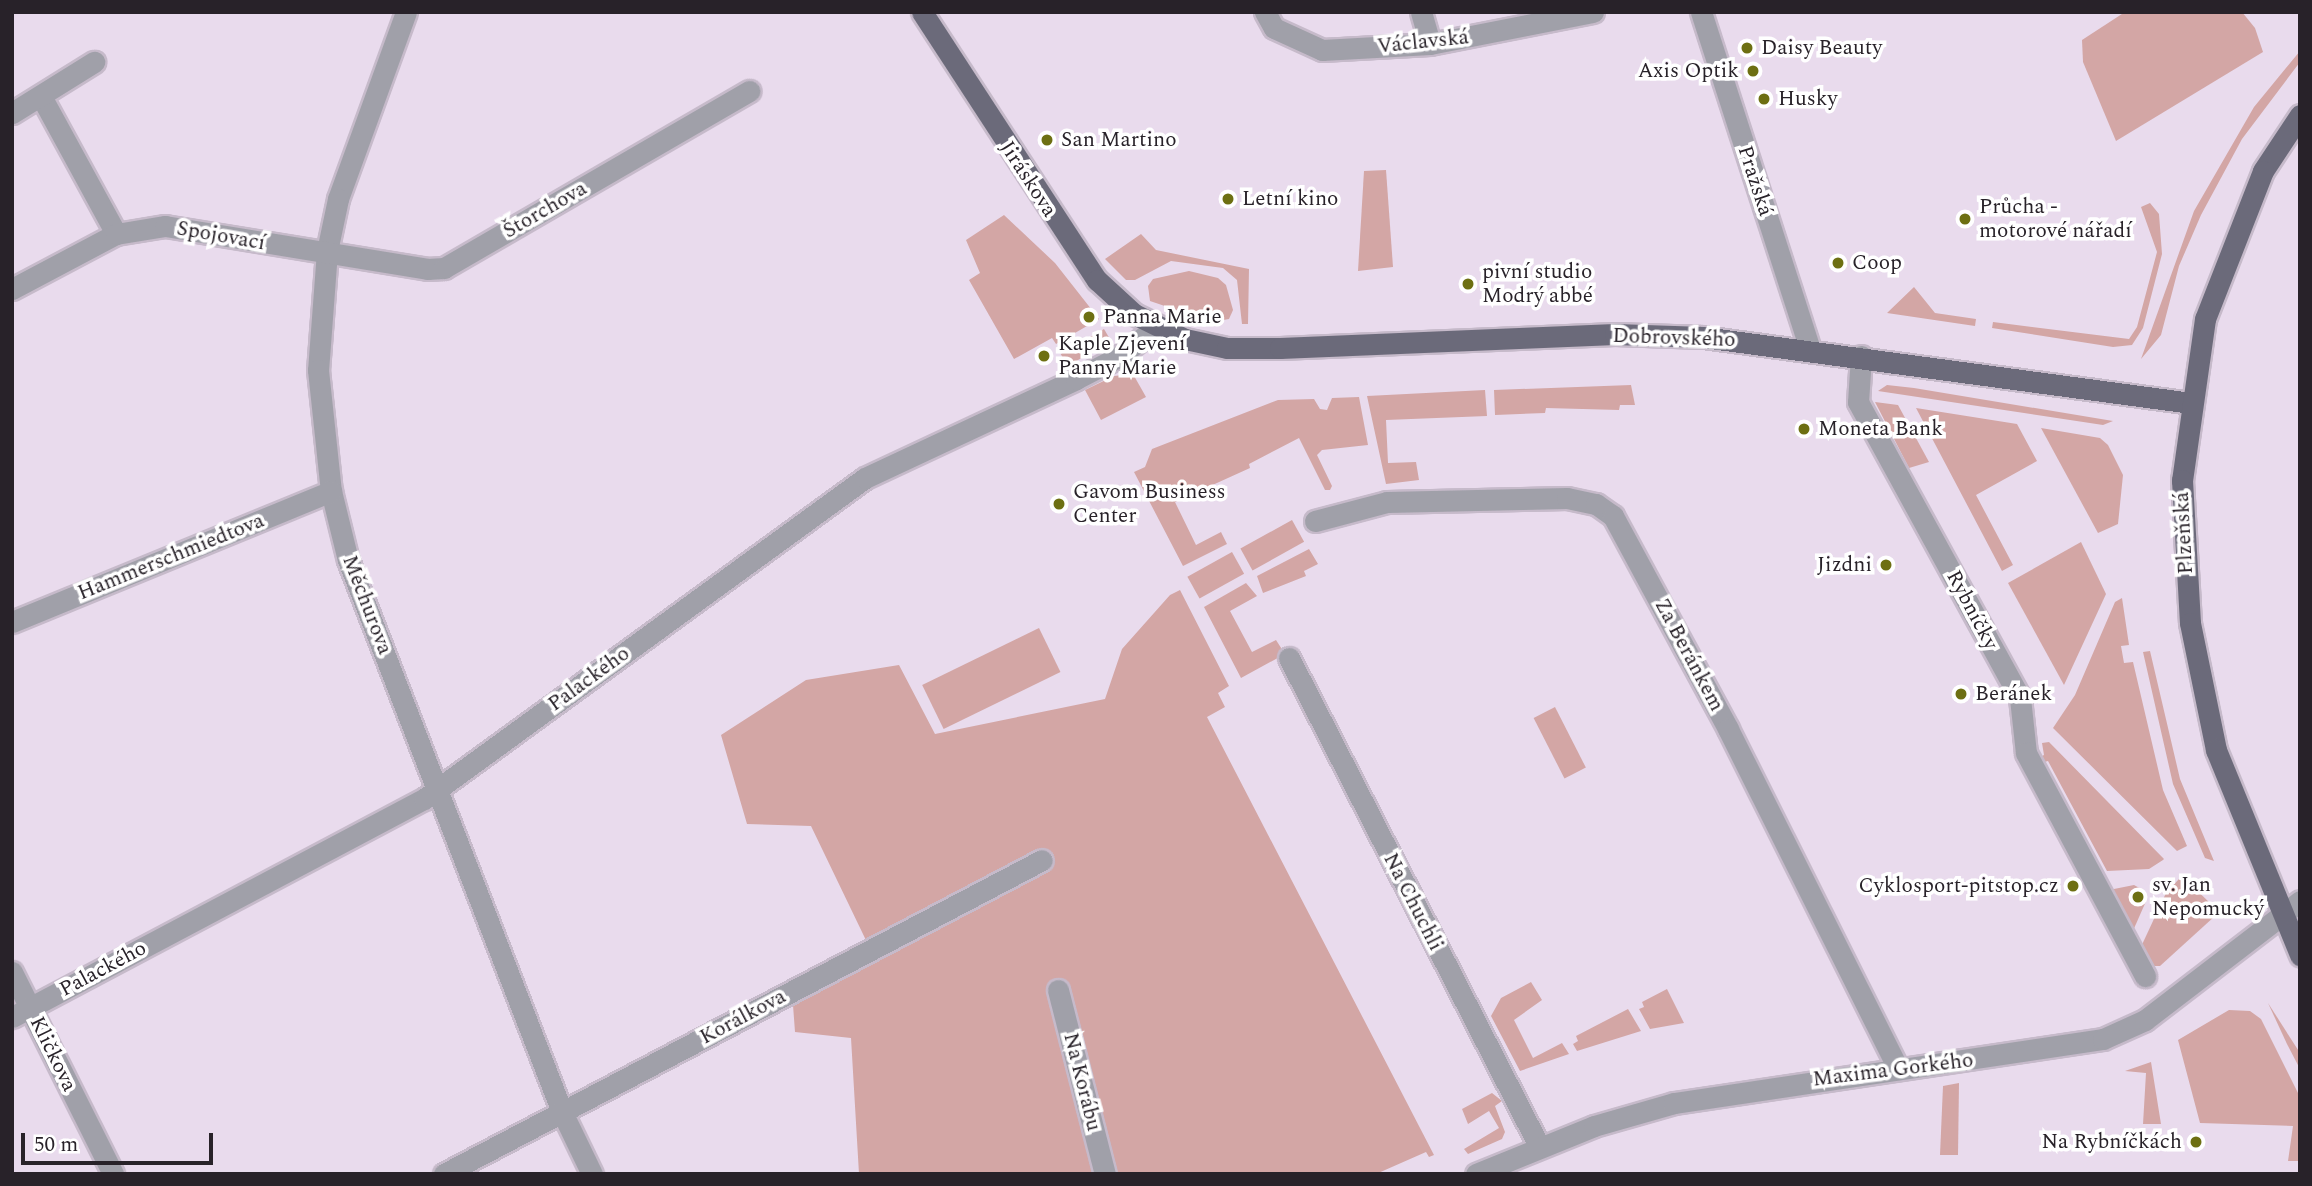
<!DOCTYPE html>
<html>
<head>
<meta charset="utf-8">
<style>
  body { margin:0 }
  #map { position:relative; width:2312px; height:1186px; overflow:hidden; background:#e9dbed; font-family:Spectral,serif }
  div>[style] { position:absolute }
  .green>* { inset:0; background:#d3a6a5; transform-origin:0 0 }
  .roads { filter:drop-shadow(2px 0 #c6baca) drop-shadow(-2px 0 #c6baca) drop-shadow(0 2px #c6baca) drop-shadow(0 -2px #c6baca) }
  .minor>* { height:21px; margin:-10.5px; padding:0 10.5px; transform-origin:10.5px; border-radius:10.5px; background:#a0a0a9 }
  .major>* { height:21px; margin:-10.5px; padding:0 10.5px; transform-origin:10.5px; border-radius:10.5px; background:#6b6a7a }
  .dots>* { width:19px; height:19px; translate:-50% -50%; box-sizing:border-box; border:4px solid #fff; border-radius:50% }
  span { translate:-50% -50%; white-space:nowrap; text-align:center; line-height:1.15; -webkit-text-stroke:7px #fff; paint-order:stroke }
  .street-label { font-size:21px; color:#282229 }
  .poi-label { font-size:21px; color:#282229 }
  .left { translate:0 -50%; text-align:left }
  .right { translate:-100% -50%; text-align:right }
  .frame { position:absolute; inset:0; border:14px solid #282229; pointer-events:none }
  .scale { position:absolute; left:21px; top:1133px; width:192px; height:32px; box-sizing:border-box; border:4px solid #282229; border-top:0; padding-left:9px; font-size:21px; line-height:24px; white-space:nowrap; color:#282229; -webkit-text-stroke:5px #fff; paint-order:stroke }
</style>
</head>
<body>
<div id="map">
  <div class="green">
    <i style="clip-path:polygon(2125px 12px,2242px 12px,2255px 28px,2263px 52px,2116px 141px,2083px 62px,2082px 40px)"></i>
    <i style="clip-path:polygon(2300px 51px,2300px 62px,2242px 139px,2201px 215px,2179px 266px,2161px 335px,2141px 359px,2194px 211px,2254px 107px)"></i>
    <i style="clip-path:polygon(1386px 170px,1393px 267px,1358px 271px,1364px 171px)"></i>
    <i style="clip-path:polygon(2150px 203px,2159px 214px,2162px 254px,2143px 328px,2132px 345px,2113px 347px,1992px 328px,1993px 322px,2129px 339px,2137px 327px,2157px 252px,2141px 207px)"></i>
    <i style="clip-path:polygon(1004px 215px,1055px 263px,1099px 319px,1056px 344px,1052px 338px,1014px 359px,969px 280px,980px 273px,966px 240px)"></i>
    <i style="clip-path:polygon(1141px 234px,1156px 250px,1249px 269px,1248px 324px,1242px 324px,1237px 280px,1223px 268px,1171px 261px,1135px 280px,1126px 280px,1105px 259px)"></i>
    <i style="clip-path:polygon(1189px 271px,1218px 278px,1226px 285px,1233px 310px,1229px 319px,1212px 322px,1150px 301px,1148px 286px,1153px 279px)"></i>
    <i style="clip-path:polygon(1914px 287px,1935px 313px,1976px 319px,1975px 326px,1887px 313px)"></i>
    <i style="left:1104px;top:329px;width:14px;height:50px;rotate:60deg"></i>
    <i style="clip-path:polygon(1133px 374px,1146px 397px,1101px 420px,1085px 390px,1114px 376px)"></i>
    <i style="clip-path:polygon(1631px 385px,1635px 405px,1620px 405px,1619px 410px,1546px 408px,1545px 413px,1495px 415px,1494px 390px)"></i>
    <i style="clip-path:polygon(1887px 385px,1914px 388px,2113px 421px,2103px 425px,1878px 391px)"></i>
    <i style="clip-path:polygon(1485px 390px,1487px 416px,1386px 420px,1388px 463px,1416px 462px,1419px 480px,1386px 484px,1367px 396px)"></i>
    <i style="clip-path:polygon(1359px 397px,1368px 445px,1322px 450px,1317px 455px,1332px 486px,1330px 490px,1325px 490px,1299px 438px,1249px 464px,1250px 468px,1175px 502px,1196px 545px,1221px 532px,1227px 544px,1183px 566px,1134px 472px,1145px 467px,1152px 449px,1278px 400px,1314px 399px,1320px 409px,1327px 410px,1332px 398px)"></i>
    <i style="clip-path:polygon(1875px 402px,1898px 405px,1929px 462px,1909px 468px)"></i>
    <i style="clip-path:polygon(1916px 408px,2017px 424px,2037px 461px,1976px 495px,2013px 565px,2002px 571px)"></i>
    <i style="clip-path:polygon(2041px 428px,2100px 438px,2108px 445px,2123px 475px,2118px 524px,2098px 533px)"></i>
    <i style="left:1292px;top:520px;width:25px;height:59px;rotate:61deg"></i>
    <i style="clip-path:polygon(2081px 542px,2106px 594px,2064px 685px,2008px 583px)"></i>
    <i style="clip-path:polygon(1309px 549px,1318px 564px,1304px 571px,1306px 576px,1263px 593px,1257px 576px)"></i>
    <i style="left:1232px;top:552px;width:25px;height:51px;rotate:61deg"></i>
    <i style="clip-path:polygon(1246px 583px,1257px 596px,1230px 611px,1252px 652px,1276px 640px,1285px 654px,1241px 678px,1204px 607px)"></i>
    <i style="clip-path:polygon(1180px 590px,1229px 686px,1218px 693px,1225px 707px,1207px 717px,1434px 1155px,1429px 1157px,1426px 1152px,1376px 1174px,859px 1174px,851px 1038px,795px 1032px,793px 1005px,875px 959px,811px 826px,747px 824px,721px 735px,806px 680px,899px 665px,935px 734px,1105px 699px,1122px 649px,1170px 595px)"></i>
    <i style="clip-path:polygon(2122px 598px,2129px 645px,2121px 646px,2124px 663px,2133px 662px,2163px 790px,2187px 846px,2177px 851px,2053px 728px,2075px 695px,2115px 602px)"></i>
    <i style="left:1039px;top:628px;width:49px;height:130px;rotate:64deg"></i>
    <i style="clip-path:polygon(2150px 651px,2180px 779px,2214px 861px,2205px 858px,2173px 784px,2143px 652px)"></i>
    <i style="left:1555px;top:707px;width:68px;height:24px;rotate:63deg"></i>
    <i style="clip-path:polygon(2049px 742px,2164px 859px,2163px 860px,2149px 869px,2107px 871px,2048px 761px,2041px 763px,2038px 758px,2044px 755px,2042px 743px)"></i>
    <i style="clip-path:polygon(2179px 879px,2185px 879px,2211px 904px,2215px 916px,2160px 966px,2152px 966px,2140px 949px,2166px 893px)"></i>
    <i style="clip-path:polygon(2134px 885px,2145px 891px,2147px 899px,2132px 933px,2109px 890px)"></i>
    <i style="clip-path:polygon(1531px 982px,1542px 1000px,1514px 1020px,1533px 1058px,1562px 1043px,1569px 1054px,1520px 1071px,1491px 1016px,1501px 998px)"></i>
    <i style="clip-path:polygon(1667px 989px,1684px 1023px,1650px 1029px,1639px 1009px,1644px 1007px,1642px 1002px)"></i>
    <i style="clip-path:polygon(2268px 1003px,2300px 1053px,2300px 1069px,2287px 1044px)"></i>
    <i style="clip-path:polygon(1628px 1009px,1641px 1031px,1577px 1051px,1573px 1044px,1578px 1041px,1576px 1036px)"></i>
    <i style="clip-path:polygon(2229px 1010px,2250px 1011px,2261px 1019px,2300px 1097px,2300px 1161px,2288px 1161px,2293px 1126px,2200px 1123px,2178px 1040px)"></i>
    <i style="clip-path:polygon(2151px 1062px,2161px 1124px,2143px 1124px,2146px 1073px,2125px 1071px)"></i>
    <i style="clip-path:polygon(1959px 1083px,1958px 1155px,1940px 1155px,1943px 1086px)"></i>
    <i style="clip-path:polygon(1492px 1093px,1502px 1101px,1495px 1106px,1505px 1132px,1502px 1139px,1468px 1154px,1464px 1149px,1499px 1128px,1489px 1111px,1468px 1124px,1462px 1109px)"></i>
  </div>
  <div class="roads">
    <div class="minor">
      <i style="left:406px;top:12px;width:199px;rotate:110deg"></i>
      <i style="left:338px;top:199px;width:53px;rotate:101.9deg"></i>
      <i style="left:327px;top:251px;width:119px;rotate:94.3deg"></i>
      <i style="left:318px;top:370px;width:122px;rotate:83.9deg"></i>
      <i style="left:331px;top:491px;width:71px;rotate:76.2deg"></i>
      <i style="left:348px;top:560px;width:592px;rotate:68.81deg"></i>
      <i style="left:562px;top:1112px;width:69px;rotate:64.2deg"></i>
      <i style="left:1265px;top:12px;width:18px;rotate:61deg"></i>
      <i style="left:1274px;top:28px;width:53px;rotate:24.6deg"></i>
      <i style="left:1322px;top:50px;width:108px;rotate:-3.2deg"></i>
      <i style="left:1430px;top:44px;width:166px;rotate:-11.1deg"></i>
      <i style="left:1421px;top:12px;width:33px;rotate:74deg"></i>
      <i style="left:1701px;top:12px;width:354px;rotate:72.1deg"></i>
      <i style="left:42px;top:98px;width:155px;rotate:61.4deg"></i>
      <i style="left:12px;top:113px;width:97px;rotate:-31.9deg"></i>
      <i style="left:12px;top:289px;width:118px;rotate:-27.9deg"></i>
      <i style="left:116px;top:234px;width:50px;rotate:-9.3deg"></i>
      <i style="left:165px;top:226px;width:266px;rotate:9.3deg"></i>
      <i style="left:427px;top:269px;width:17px;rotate:-3deg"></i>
      <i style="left:444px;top:268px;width:353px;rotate:-30.1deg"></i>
      <i style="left:1861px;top:356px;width:46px;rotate:93.7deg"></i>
      <i style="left:1858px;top:402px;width:337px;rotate:61.3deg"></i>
      <i style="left:2020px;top:698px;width:55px;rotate:83.8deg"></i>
      <i style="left:2026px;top:753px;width:253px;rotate:61.9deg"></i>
      <i style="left:1315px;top:521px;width:74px;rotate:-14.8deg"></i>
      <i style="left:1387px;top:502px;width:180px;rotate:-1.3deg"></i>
      <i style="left:1567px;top:498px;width:30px;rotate:12deg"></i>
      <i style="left:1596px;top:504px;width:21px;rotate:35deg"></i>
      <i style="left:1613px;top:516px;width:242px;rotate:61.6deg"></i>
      <i style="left:1728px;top:729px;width:380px;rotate:63.4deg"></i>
      <i style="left:12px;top:622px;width:345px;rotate:-22.3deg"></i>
      <i style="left:1289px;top:658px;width:548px;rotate:62.87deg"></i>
      <i style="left:12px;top:972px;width:226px;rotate:63.4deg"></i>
      <i style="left:1058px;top:990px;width:190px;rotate:75.7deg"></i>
      <i style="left:12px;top:1017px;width:466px;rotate:-27.9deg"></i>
      <i style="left:424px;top:799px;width:545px;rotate:-36.05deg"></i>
      <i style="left:865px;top:478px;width:233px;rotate:-25.1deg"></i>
      <i style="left:1076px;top:379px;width:50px;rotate:-27.6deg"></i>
      <i style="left:1120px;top:356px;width:46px;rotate:-38.9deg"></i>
      <i style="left:444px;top:1174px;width:675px;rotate:-27.7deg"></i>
      <i style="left:1476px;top:1174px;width:127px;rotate:-22.1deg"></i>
      <i style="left:1594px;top:1126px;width:83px;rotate:-16deg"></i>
      <i style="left:1674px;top:1103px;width:434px;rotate:-8.5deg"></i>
      <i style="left:2103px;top:1039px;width:46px;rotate:-24.3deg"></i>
      <i style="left:2145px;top:1020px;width:195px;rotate:-37.5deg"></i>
    </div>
    <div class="major">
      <i style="left:922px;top:12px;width:320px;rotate:56.9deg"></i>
      <i style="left:1097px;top:280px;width:50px;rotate:42.6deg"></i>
      <i style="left:1134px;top:314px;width:57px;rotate:26.1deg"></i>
      <i style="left:1185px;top:339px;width:43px;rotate:12.1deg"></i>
      <i style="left:1227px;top:348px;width:53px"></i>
      <i style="left:1280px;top:348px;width:335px;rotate:-2.4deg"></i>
      <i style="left:1615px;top:334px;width:88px;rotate:2deg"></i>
      <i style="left:1703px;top:337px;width:492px;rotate:7.7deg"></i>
      <i style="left:2300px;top:115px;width:67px;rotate:123.5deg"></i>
      <i style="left:2263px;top:171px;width:159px;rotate:111.4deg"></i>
      <i style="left:2205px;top:319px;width:163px;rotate:98.1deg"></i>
      <i style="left:2182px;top:480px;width:143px;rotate:86.8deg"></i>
      <i style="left:2190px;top:623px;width:130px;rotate:78.4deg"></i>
      <i style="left:2216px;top:750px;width:222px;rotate:67.7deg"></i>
    </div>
  </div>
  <div class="dots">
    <i style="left:1747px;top:48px;background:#6d6f12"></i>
    <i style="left:1753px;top:71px;background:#6d6f12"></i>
    <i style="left:1764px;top:99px;background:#6d6f12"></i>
    <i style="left:1047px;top:140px;background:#6d6f12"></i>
    <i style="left:1228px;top:199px;background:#6d6f12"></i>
    <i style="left:1965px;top:219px;background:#6d6f12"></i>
    <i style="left:1838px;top:263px;background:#6d6f12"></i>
    <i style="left:1468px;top:284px;background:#6d6f12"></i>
    <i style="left:1089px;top:317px;background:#6d6f12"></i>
    <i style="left:1044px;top:356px;background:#6d6f12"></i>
    <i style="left:1804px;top:429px;background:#6d6f12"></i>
    <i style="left:1059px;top:504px;background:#6d6f12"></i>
    <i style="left:1886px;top:565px;background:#6d6f12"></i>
    <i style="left:1961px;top:694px;background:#6d6f12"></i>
    <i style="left:2073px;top:886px;background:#6d6f12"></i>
    <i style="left:2138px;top:897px;background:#6d6f12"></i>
    <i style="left:2196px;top:1142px;background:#6d6f12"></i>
  </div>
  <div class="street-label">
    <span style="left:1423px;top:42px;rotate:-6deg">Václavská</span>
    <span style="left:1028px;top:179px;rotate:57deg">Jiráskova</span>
    <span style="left:1755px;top:181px;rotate:72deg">Pražská</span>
    <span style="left:545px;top:210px;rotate:-30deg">Štorchova</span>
    <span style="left:221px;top:236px;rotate:10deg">Spojovací</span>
    <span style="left:1674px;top:338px;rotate:2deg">Dobrovského</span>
    <span style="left:2184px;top:533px;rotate:-93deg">Plzeňská</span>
    <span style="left:171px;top:557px;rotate:-22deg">Hammerschmiedtova</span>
    <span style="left:367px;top:605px;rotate:69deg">Měchurova</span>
    <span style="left:1972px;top:610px;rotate:62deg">Rybníčky</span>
    <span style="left:1689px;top:655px;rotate:62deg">Za Beránkem</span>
    <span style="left:589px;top:679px;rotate:-36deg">Palackého</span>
    <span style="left:1413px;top:902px;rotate:63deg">Na Chuchli</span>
    <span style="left:103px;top:969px;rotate:-28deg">Palackého</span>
    <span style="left:743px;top:1017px;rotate:-28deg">Korálkova</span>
    <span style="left:53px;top:1054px;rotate:64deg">Kličkova</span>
    <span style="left:1893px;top:1070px;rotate:-7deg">Maxima Gorkého</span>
    <span style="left:1082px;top:1082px;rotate:76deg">Na Korábu</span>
  </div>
  <div class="poi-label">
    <span class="left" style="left:1761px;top:48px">Daisy Beauty</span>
    <span class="right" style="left:1739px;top:71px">Axis Optik</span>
    <span class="left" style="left:1778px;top:99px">Husky</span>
    <span class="left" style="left:1061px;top:140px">San Martino</span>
    <span class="left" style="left:1242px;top:199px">Letní kino</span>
    <span class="left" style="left:1979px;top:219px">Průcha -<br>motorové nářadí</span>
    <span class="left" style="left:1852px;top:263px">Coop</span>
    <span class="left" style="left:1482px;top:284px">pivní studio<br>Modrý abbé</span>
    <span class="left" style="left:1103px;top:317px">Panna Marie</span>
    <span class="left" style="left:1058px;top:356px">Kaple Zjevení<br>Panny Marie</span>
    <span class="left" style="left:1818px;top:429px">Moneta Bank</span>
    <span class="left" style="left:1073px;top:504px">Gavom Business<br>Center</span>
    <span class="right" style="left:1872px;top:565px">Jizdni</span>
    <span class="left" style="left:1975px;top:694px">Beránek</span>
    <span class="left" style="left:2152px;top:897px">sv. Jan<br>Nepomucký</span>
    <span class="right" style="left:2059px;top:886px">Cyklosport-pitstop.cz</span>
    <span class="right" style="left:2182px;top:1142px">Na Rybníčkách</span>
  </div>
  <div class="frame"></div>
  <div class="scale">50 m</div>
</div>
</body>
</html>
